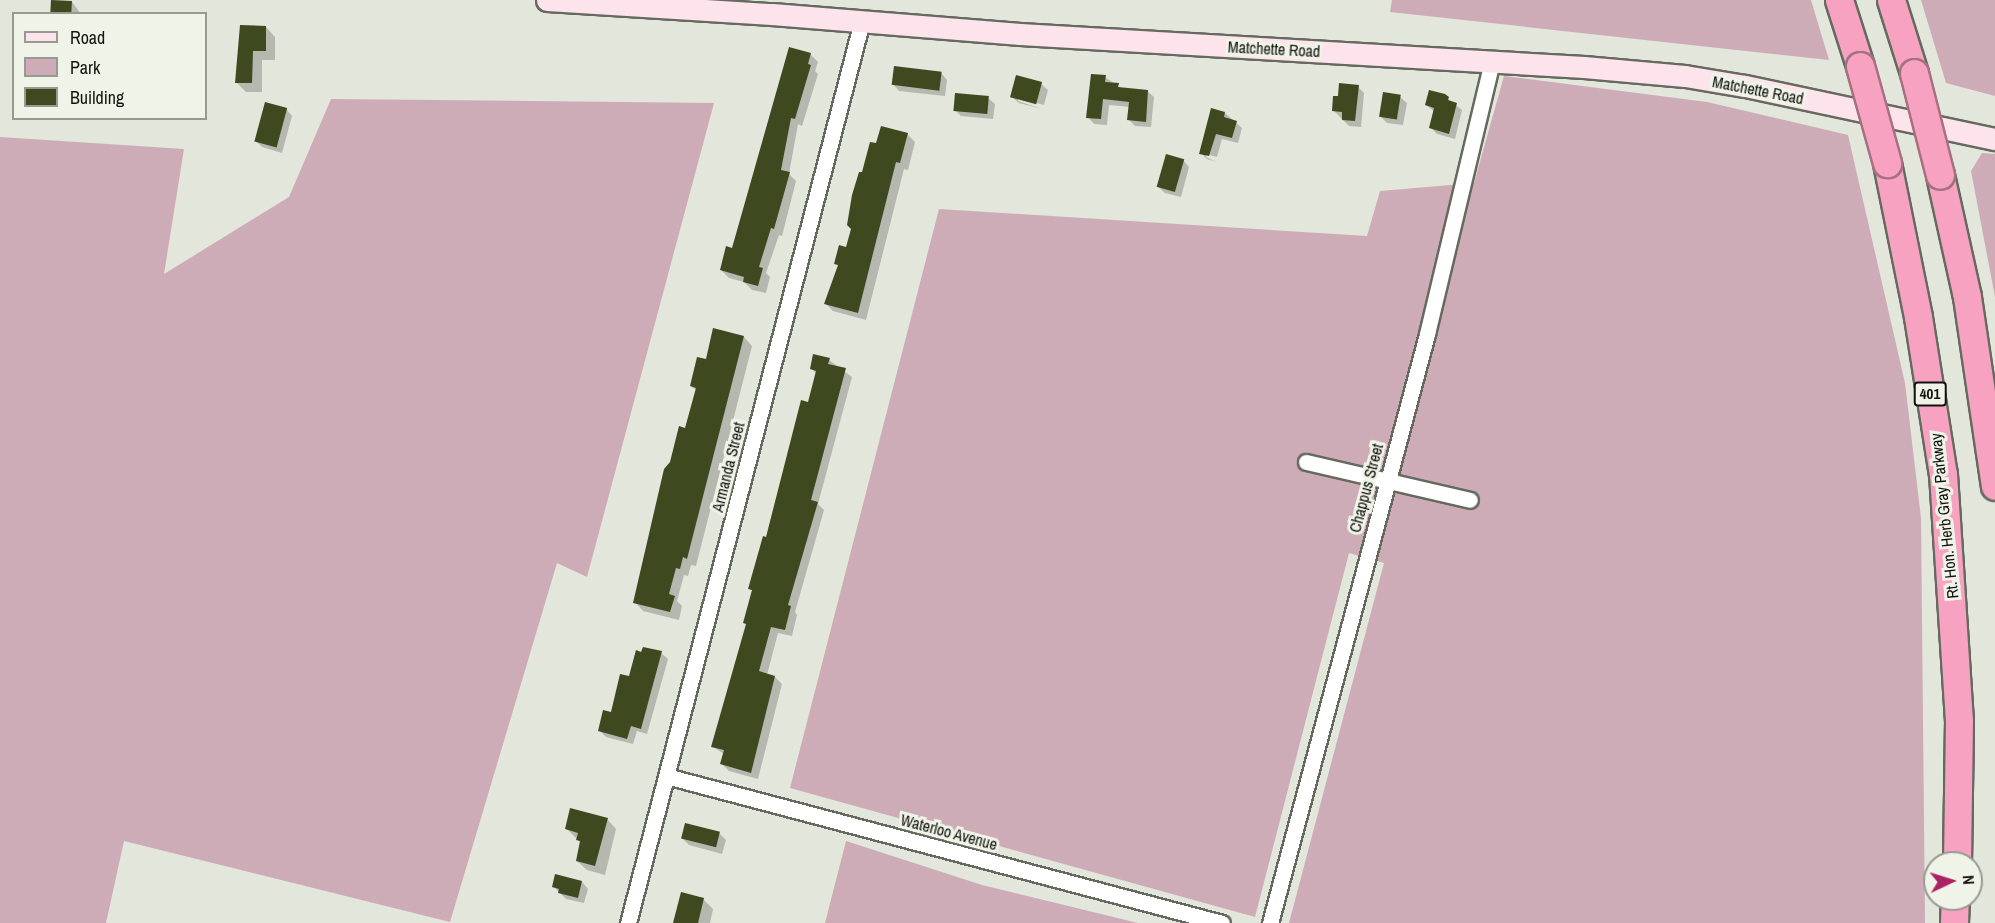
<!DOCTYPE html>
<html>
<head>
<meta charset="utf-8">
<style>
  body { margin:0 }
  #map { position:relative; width:1995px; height:923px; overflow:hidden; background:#e2e6db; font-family:"Archivo Narrow",sans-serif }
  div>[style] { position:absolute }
  .green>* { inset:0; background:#cdacb7 }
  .shadow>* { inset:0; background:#0003 }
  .building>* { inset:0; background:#3e4920; transform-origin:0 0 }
  .roads { filter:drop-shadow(2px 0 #65695f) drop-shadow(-2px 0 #65695f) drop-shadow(0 2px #65695f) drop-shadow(0 -2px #65695f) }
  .street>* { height:15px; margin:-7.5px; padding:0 7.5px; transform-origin:7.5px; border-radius:7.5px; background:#fff }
  .secondary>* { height:21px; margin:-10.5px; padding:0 10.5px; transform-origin:10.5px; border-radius:10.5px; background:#fde3ec }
  .highway>* { height:27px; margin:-13.5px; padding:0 13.5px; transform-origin:13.5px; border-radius:13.5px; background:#f7a2c0 }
  .bridges { filter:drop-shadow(2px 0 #a77082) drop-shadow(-2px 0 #a77082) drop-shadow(0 2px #a77082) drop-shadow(0 -2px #a77082) }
  .highway-bridge>* { height:27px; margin:-13.5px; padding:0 13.5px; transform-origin:13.5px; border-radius:13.5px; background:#f7a2c0 }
  span { translate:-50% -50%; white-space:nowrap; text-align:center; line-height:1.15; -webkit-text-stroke:6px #f0f4e8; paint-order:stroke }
  .shield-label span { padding:2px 4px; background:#f0f4e8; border:2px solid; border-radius:4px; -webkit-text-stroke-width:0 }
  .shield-label { font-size:15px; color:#12130f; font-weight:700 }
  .street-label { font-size:16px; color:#12130f }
  .legend { position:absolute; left:12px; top:12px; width:195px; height:108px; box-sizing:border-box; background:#f0f4e8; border:2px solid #979a91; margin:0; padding:8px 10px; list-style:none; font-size:18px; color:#12130f }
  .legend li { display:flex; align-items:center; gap:12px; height:30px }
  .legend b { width:30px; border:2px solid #979a91 }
  .north { position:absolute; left:1923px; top:851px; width:60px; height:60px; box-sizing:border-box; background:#f0f4e8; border:2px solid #979a91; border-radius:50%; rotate:86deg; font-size:16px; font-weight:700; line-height:24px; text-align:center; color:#12130f }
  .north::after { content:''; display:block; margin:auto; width:21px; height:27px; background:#ac2365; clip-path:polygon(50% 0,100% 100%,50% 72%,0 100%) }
</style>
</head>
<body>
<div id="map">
  <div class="green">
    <i style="clip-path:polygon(1392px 0,1811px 0,1829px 60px,1390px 12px)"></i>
    <i style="clip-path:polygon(1921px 0,1995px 0,1995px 96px,1946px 83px)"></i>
    <i style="clip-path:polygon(1504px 76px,1707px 102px,1848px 135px,1905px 383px,1921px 518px,1925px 923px,1289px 923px,1384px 563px,1349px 553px,1255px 917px,790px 788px,939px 209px,1367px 236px,1380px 191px,1474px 183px)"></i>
    <i style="clip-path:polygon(331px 99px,714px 103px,587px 577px,557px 563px,450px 922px,124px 841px,106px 923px,0 923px,0 137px,184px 149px,164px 274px,289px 197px)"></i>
    <i style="clip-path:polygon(1982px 153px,1995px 154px,1995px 297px,1971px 171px)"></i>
    <i style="clip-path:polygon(846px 841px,982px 885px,1138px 923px,825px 923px)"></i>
  </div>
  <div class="shadow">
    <i style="clip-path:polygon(72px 2px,81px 14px,51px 14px)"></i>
    <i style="clip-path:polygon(242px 27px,266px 27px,275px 37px,275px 60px,262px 60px,262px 92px,246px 92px,237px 83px)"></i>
    <i style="clip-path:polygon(810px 54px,818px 62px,815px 71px,818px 74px,802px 126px,798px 124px,789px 174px,796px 181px,782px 236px,779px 235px,766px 273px,770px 277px,766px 293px,752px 290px,744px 282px,729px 278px,721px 270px,733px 250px)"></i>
    <i style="clip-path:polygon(941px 73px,947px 80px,945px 96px,899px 91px,893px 84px)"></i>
    <i style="clip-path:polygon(1105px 77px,1122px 89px,1147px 91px,1154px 97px,1151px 127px,1135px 126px,1129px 120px,1130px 107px,1109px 105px,1107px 125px,1094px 124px,1088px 117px)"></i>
    <i style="clip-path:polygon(1041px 84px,1048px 90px,1044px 105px,1018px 98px,1018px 101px,1042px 109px,1019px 103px,1012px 97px)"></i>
    <i style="clip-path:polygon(1358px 87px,1364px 93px,1361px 127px,1349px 126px,1334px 111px)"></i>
    <i style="clip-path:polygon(1400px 97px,1407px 103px,1403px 125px,1387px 123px,1381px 117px)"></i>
    <i style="clip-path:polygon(988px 98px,995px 104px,993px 119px,961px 116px,955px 110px)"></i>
    <i style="clip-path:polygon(1448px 99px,1462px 110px,1455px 139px,1437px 134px,1431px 128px,1435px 112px,1426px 105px)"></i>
    <i style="clip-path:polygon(286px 109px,292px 116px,282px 153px,262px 147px,256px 141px)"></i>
    <i style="clip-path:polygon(1225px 113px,1242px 128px,1238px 143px,1222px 139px,1217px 157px,1206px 154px,1206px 157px,1216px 162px,1207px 159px,1201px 153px)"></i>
    <i style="clip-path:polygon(907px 134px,915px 142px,908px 170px,904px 169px,866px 320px,833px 311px,826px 304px,839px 266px,836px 263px,847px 249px,863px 174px,877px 145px)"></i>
    <i style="clip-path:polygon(1183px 160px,1189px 167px,1181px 197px,1165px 193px,1158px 187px)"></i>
    <i style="clip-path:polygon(744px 337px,752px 346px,696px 566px,691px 565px,688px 576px,684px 575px,677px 601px,682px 606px,679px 620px,643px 611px,635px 602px,672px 463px,687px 429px,697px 391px,691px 386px,707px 361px)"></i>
    <i style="clip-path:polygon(829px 360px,852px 377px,818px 504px,824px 510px,795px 612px,797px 615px,792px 636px,778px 633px,767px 675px,775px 677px,782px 684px,758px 779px,729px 771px,722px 764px,724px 754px,712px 746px,747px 625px,753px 591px,750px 588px,809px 404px,817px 374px,811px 368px)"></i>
    <i style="clip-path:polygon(661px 653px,668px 659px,647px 734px,637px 731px,633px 744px,606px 737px,600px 731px,630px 678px)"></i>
    <i style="clip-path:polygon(607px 819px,616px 829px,605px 875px,587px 870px,577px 861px,581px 843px,567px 829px)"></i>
    <i style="clip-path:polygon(686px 825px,720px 834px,726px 840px,722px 854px,689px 845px,682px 838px)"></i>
    <i style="clip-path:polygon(582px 882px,588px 889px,584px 903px,566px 899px,554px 887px)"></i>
    <i style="clip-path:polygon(703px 899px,713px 909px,710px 923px,675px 923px)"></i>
  </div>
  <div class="building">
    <i style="left:51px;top:0;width:21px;height:14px;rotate:3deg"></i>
    <i style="clip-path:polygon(240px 25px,266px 26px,266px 51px,253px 51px,252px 83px,235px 83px)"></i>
    <i style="clip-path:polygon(789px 47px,811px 53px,808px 64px,811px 65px,795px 119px,791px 118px,781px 170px,790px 172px,774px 229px,771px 228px,759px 267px,763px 268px,758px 286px,743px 282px,744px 277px,720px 270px,726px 246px,732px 248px)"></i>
    <i style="left:894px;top:66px;width:48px;height:19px;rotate:7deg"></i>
    <i style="clip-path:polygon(1091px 74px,1106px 75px,1105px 82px,1119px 83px,1118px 87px,1148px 90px,1146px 122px,1127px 120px,1129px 102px,1103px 99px,1101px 119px,1086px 118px)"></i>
    <i style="left:1016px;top:75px;width:27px;height:23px;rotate:15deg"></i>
    <i style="clip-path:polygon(1339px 83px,1359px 85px,1355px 121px,1342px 120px,1342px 112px,1332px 111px,1333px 96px,1338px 96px)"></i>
    <i style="clip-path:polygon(1429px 90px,1445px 94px,1449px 97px,1448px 100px,1457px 103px,1449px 134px,1429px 128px,1434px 108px,1425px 105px)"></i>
    <i style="left:1383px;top:92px;width:18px;height:25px;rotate:9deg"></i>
    <i style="left:955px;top:93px;width:34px;height:18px;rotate:5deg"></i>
    <i style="left:265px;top:102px;width:23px;height:41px;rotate:15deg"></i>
    <i style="clip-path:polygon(1211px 108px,1225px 112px,1224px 117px,1237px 121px,1232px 138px,1216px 134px,1209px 156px,1199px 154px)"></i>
    <i style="clip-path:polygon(881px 126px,908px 133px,900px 163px,896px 162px,858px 313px,824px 304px,838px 265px,834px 264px,839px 245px,846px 247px,851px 229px,847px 225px,852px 195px,859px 172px,862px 172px,870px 142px,876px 143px)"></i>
    <i style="left:1166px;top:154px;width:19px;height:34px;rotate:16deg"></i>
    <i style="clip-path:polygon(713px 328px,744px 336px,687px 559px,683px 557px,680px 569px,676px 568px,669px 594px,675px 596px,670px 612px,633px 603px,664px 469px,670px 462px,679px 426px,685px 428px,696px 388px,690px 386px,697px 357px,706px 359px)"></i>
    <i style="clip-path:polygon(813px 354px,830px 358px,828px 364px,846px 368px,811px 500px,818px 502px,788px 605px,791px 606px,785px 630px,771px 627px,759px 671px,775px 676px,751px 773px,720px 764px,724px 750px,711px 747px,746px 624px,743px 623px,752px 590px,748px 589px,763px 536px,766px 537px,801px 400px,808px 402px,816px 371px,810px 369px)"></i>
    <i style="clip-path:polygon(643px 647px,662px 651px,641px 729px,631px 726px,627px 739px,598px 731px,603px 710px,611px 712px,620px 674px,629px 676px,636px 650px,641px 652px)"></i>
    <i style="clip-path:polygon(570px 808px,608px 818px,595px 866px,576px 861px,580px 841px,576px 840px,578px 833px,565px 829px)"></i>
    <i style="left:685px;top:823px;width:36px;height:16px;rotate:14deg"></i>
    <i style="clip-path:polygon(555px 874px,582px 881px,578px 898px,558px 893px,559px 889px,552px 887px)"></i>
    <i style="clip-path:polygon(681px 892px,704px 898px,698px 923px,673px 923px)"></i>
  </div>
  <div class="roads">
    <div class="street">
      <i style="left:1306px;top:462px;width:168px;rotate:13deg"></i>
      <i style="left:666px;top:776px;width:575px;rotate:14.81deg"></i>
      <i style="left:628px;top:923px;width:932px;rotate:-75.46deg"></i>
      <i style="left:1270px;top:923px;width:610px;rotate:-75.07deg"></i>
      <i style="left:1427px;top:334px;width:280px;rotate:-76.6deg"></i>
    </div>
    <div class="secondary">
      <i style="left:547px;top:0;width:225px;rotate:3.6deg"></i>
      <i style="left:772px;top:14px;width:249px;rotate:4.6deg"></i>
      <i style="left:1020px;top:34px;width:565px;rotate:3.35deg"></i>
      <i style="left:1584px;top:67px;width:101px;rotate:5.1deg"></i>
      <i style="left:1685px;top:76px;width:61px;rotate:9.5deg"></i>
      <i style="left:1745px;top:86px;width:256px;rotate:12deg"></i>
    </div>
    <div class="highway">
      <i style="left:1839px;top:0;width:69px;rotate:72.3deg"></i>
      <i style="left:1891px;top:0;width:77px;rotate:72.5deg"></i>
      <i style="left:1887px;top:163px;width:157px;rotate:78.6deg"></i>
      <i style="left:1918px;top:317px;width:159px;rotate:81deg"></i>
      <i style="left:1943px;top:474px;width:247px;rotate:86.3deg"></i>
      <i style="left:1959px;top:720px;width:143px;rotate:90.8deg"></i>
      <i style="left:1940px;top:175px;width:125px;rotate:77.5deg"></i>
      <i style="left:1967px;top:297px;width:191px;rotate:81.6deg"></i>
      <i style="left:1954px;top:923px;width:24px;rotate:-88deg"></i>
    </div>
  </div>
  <div class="bridges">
    <div class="highway-bridge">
      <i style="left:1860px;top:66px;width:101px;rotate:74.4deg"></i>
      <i style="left:1914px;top:73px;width:105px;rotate:75.7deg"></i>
    </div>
  </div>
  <div class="shield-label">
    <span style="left:1930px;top:394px">401</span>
  </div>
  <div class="street-label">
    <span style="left:1274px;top:49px;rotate:3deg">Matchette Road</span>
    <span style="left:1758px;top:90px;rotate:11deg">Matchette Road</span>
    <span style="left:728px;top:467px;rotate:-76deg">Armanda Street</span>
    <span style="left:1366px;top:488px;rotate:-75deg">Chappus Street</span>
    <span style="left:1944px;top:516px;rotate:-96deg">Rt. Hon. Herb Gray Parkway</span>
    <span style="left:949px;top:832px;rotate:15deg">Waterloo Avenue</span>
  </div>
  <ul class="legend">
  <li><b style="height:8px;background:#fde3ec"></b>Road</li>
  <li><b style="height:16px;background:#cdacb7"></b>Park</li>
  <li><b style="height:16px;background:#3e4920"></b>Building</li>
  </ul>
  <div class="north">N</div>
</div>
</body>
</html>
